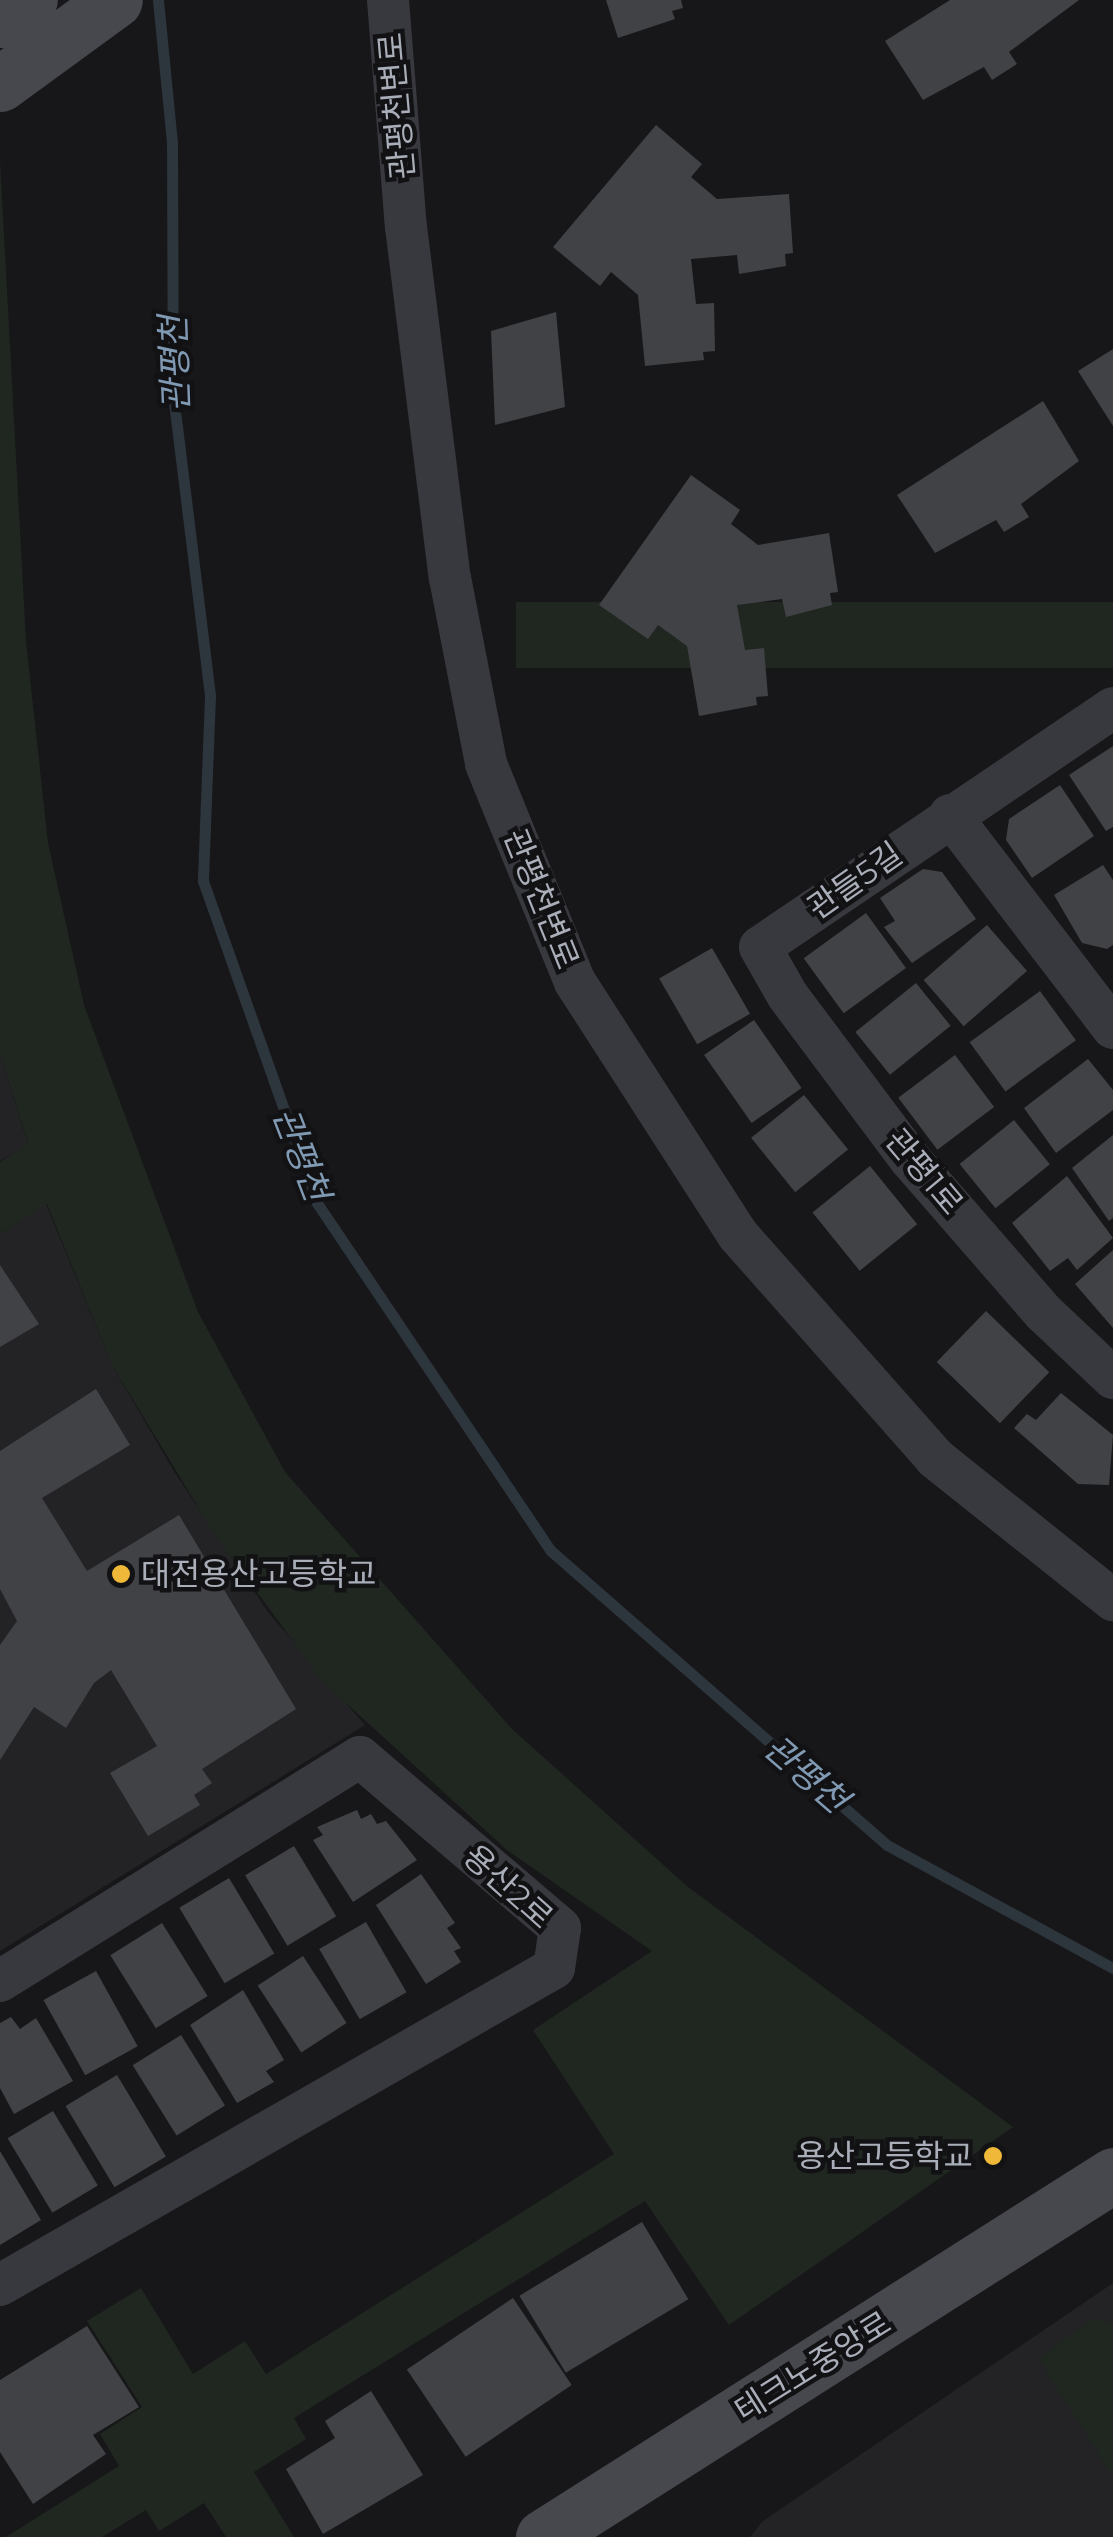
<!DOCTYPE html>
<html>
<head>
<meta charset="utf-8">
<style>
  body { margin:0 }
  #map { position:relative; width:1113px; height:2537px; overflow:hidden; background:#171719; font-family:Montserrat,"Noto Sans KR",sans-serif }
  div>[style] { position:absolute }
  .built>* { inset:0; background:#232326 }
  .green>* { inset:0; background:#1f2720; transform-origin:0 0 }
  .stream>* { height:11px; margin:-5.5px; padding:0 5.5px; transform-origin:5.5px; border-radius:5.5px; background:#2d353d }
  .building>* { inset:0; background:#414246; transform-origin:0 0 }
  .minor>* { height:42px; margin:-21px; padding:0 21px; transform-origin:21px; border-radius:21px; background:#38393e }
  .secondary>* { height:55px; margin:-27.5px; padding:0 27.5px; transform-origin:27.5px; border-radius:27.5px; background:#46484e }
  .dots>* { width:28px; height:28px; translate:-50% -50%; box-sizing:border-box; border:5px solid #121214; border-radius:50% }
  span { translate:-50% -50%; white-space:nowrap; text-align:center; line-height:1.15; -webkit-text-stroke:9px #121214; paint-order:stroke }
  .street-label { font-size:32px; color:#a9aeb9 }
  .poi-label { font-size:32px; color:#a9aeb9 }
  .left { translate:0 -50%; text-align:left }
  .right { translate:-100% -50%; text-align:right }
  .water-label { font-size:35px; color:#819ab3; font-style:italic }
</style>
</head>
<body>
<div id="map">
  <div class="built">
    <i style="clip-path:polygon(0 1053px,28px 1144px,0 1161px)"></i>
    <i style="clip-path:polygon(46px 1204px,112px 1365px,175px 1473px,268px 1612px,365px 1725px,0 1951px,0 1234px)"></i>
    <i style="clip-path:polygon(1113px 2283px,1113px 2537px,750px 2537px,763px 2521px)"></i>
  </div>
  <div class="green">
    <i style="clip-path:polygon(0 161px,26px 641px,48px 843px,84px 1005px,198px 1312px,285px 1472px,512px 1729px,688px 1887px,1013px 2127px,729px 2325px,645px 2201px,294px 2418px,306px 2439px,254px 2472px,294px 2537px,226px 2537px,204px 2503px,159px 2531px,146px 2510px,102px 2537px,6px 2537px,119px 2466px,100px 2434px,142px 2407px,87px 2321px,141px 2288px,193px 2374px,245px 2341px,266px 2374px,614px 2154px,533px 2030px,652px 1951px,507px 1850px,323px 1682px,215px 1535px,112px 1365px,47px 1204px,0 1234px,0 1162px,28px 1143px,0 1053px)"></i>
    <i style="left:1113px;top:602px;width:66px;height:597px;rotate:90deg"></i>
    <i style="clip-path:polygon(1095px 2318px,1113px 2324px,1113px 2477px,1038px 2358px)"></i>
  </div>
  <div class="stream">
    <i style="left:158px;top:0;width:145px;rotate:84.4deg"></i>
    <i style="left:172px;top:144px;width:250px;rotate:89.8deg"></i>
    <i style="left:173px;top:394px;width:304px;rotate:83deg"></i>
    <i style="left:210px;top:696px;width:185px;rotate:92.2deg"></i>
    <i style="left:203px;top:881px;width:342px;rotate:70.5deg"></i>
    <i style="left:317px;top:1203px;width:418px;rotate:56.1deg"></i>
    <i style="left:550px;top:1550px;width:448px;rotate:41.2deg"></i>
    <i style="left:887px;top:1845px;width:257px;rotate:28.6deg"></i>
  </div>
  <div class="building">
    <i style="clip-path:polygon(606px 0,681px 0,683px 8px,672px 11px,675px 19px,618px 38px)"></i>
    <i style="clip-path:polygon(950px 0,1079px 0,1009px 52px,1017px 64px,992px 80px,984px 67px,923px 100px,885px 41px)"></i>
    <i style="clip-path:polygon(656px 125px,702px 164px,691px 177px,717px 199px,789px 194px,793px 253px,785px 254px,786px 266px,739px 274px,737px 255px,691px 259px,696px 304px,714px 303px,715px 351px,703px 352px,704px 360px,645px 366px,638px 295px,611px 272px,600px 286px,553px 247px)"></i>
    <i style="clip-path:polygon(556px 312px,565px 407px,495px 425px,491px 331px)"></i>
    <i style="clip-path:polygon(1113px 349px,1113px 426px,1078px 371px)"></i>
    <i style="clip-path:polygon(1043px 401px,1079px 461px,1021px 504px,1029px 517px,1004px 532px,996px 520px,935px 553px,897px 495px)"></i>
    <i style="clip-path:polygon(691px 475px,740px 510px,731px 524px,758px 545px,829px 533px,838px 592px,830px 593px,832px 605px,786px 617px,782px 599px,737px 605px,745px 650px,764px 648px,768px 696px,756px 697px,757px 705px,699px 716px,687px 646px,658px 625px,648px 639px,599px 605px)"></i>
    <i style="clip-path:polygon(1113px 746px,1113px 827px,1106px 831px,1069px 775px)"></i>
    <i style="clip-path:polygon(1060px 785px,1094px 836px,1032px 878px,1006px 840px,1009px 819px)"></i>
    <i style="clip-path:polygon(1103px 865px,1113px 880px,1113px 945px,1107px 949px,1082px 943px,1054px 895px)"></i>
    <i style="clip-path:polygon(923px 869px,942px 872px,976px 919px,912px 963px,884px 927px,895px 921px,880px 898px)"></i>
    <i style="left:866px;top:913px;width:68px;height:77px;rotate:54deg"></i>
    <i style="left:987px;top:925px;width:61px;height:84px;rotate:49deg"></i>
    <i style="left:712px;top:948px;width:76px;height:61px;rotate:60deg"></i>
    <i style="left:916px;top:983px;width:55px;height:78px;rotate:51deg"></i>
    <i style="left:1040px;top:991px;width:61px;height:87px;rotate:54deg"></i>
    <i style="left:754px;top:1020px;width:83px;height:61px;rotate:55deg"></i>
    <i style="left:955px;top:1055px;width:65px;height:71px;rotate:53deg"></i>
    <i style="clip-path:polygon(1088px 1059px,1113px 1090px,1113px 1110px,1056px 1153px,1024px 1108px)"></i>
    <i style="left:804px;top:1095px;width:70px;height:68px;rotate:51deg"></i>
    <i style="left:1014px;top:1120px;width:57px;height:70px;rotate:51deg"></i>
    <i style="clip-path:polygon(1113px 1135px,1113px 1218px,1109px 1221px,1072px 1168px)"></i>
    <i style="left:870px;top:1166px;width:75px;height:74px;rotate:51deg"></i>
    <i style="clip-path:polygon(1067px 1176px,1113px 1238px,1077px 1270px,1068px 1258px,1050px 1271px,1012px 1223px)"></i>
    <i style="clip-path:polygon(1113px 1250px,1113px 1328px,1075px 1284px)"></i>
    <i style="clip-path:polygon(0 1265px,39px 1324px,0 1347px)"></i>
    <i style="left:986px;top:1311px;width:88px;height:71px;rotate:44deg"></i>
    <i style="clip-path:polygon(96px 1389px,130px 1445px,42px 1498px,87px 1571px,179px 1515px,296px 1709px,202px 1769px,212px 1783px,194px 1795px,200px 1805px,148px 1836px,110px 1773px,157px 1746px,111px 1670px,94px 1683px,66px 1728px,34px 1707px,0 1760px,0 1645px,17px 1621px,0 1589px,0 1451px)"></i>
    <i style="clip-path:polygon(1061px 1393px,1113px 1435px,1109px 1485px,1078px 1484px,1014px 1428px,1027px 1414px,1036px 1420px)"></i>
    <i style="clip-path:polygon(357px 1810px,361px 1819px,371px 1814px,377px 1824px,386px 1821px,417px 1860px,353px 1902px,313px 1840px,323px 1835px,317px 1827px)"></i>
    <i style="left:294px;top:1846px;width:82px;height:57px;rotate:59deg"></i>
    <i style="clip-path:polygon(421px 1874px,455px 1923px,447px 1928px,461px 1948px,454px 1951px,461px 1962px,426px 1984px,376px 1905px)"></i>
    <i style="left:229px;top:1878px;width:88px;height:58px;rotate:59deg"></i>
    <i style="left:366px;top:1922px;width:81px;height:54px;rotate:60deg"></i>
    <i style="left:162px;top:1923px;width:86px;height:61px;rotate:58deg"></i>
    <i style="left:303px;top:1956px;width:80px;height:54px;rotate:57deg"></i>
    <i style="left:96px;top:1971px;width:86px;height:60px;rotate:61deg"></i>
    <i style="clip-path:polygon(243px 1990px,284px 2060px,266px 2071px,274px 2082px,237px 2103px,190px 2025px)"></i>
    <i style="clip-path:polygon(11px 2017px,20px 2029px,36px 2018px,73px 2081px,14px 2114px,0 2088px,0 2023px)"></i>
    <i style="left:181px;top:2035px;width:83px;height:57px;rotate:58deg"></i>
    <i style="left:117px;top:2075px;width:95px;height:60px;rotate:59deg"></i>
    <i style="left:53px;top:2111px;width:87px;height:53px;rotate:59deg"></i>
    <i style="clip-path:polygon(0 2151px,41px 2220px,0 2245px)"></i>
    <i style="left:642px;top:2222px;width:90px;height:143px;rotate:59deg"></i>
    <i style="left:513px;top:2298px;width:105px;height:128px;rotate:56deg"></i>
    <i style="clip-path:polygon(87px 2326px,139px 2407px,93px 2435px,106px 2454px,33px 2504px,0 2452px,0 2380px)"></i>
    <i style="clip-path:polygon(371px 2391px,423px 2475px,323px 2534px,286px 2469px,335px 2438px,325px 2421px)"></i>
  </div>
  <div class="minor">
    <i style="left:388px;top:0;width:228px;rotate:85.5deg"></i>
    <i style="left:406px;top:227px;width:354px;rotate:82.9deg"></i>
    <i style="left:450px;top:578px;width:189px;rotate:79deg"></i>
    <i style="left:486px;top:764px;width:235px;rotate:67.8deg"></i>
    <i style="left:575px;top:982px;width:301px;rotate:57.2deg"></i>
    <i style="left:738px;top:1235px;width:298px;rotate:48.5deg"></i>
    <i style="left:935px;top:1458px;width:228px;rotate:38.6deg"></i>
    <i style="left:1113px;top:708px;width:426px;rotate:145.9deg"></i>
    <i style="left:760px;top:947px;width:56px;rotate:60.3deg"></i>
    <i style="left:788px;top:996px;width:204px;rotate:53.2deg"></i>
    <i style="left:910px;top:1159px;width:204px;rotate:49deg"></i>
    <i style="left:1044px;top:1313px;width:95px;rotate:43.3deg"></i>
    <i style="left:950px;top:815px;width:268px;rotate:52.6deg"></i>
    <i style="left:0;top:1981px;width:424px;rotate:-31.9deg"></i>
    <i style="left:360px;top:1757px;width:263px;rotate:40.5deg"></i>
    <i style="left:560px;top:1928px;width:40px;rotate:98.5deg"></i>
    <i style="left:554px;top:1968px;width:638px;rotate:150.22deg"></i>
  </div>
  <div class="secondary">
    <i style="left:0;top:20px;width:36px;rotate:-34deg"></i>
    <i style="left:0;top:84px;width:142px;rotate:-36.1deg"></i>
    <i style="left:543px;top:2537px;width:675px;rotate:-32.42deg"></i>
  </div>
  <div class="dots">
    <i style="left:121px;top:1574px;background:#efb839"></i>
    <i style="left:993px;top:2156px;background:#efb839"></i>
  </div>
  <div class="street-label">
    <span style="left:397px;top:106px;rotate:-95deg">관평천변로</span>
    <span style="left:855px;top:881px;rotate:-35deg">관들5길</span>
    <span style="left:541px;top:899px;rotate:68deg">관평천변로</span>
    <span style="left:924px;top:1172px;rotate:50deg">관평1로</span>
    <span style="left:508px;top:1887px;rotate:42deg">용산2로</span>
    <span style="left:813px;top:2367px;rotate:-32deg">테크노중앙로</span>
  </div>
  <div class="poi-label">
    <span class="left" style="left:141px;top:1574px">대전용산고등학교</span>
    <span class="right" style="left:973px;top:2156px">용산고등학교</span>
  </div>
  <div class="water-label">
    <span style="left:175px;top:364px;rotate:-92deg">관평천</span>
    <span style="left:301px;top:1154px;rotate:69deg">관평천</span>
    <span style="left:806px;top:1774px;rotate:41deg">관평천</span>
  </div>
</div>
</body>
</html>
